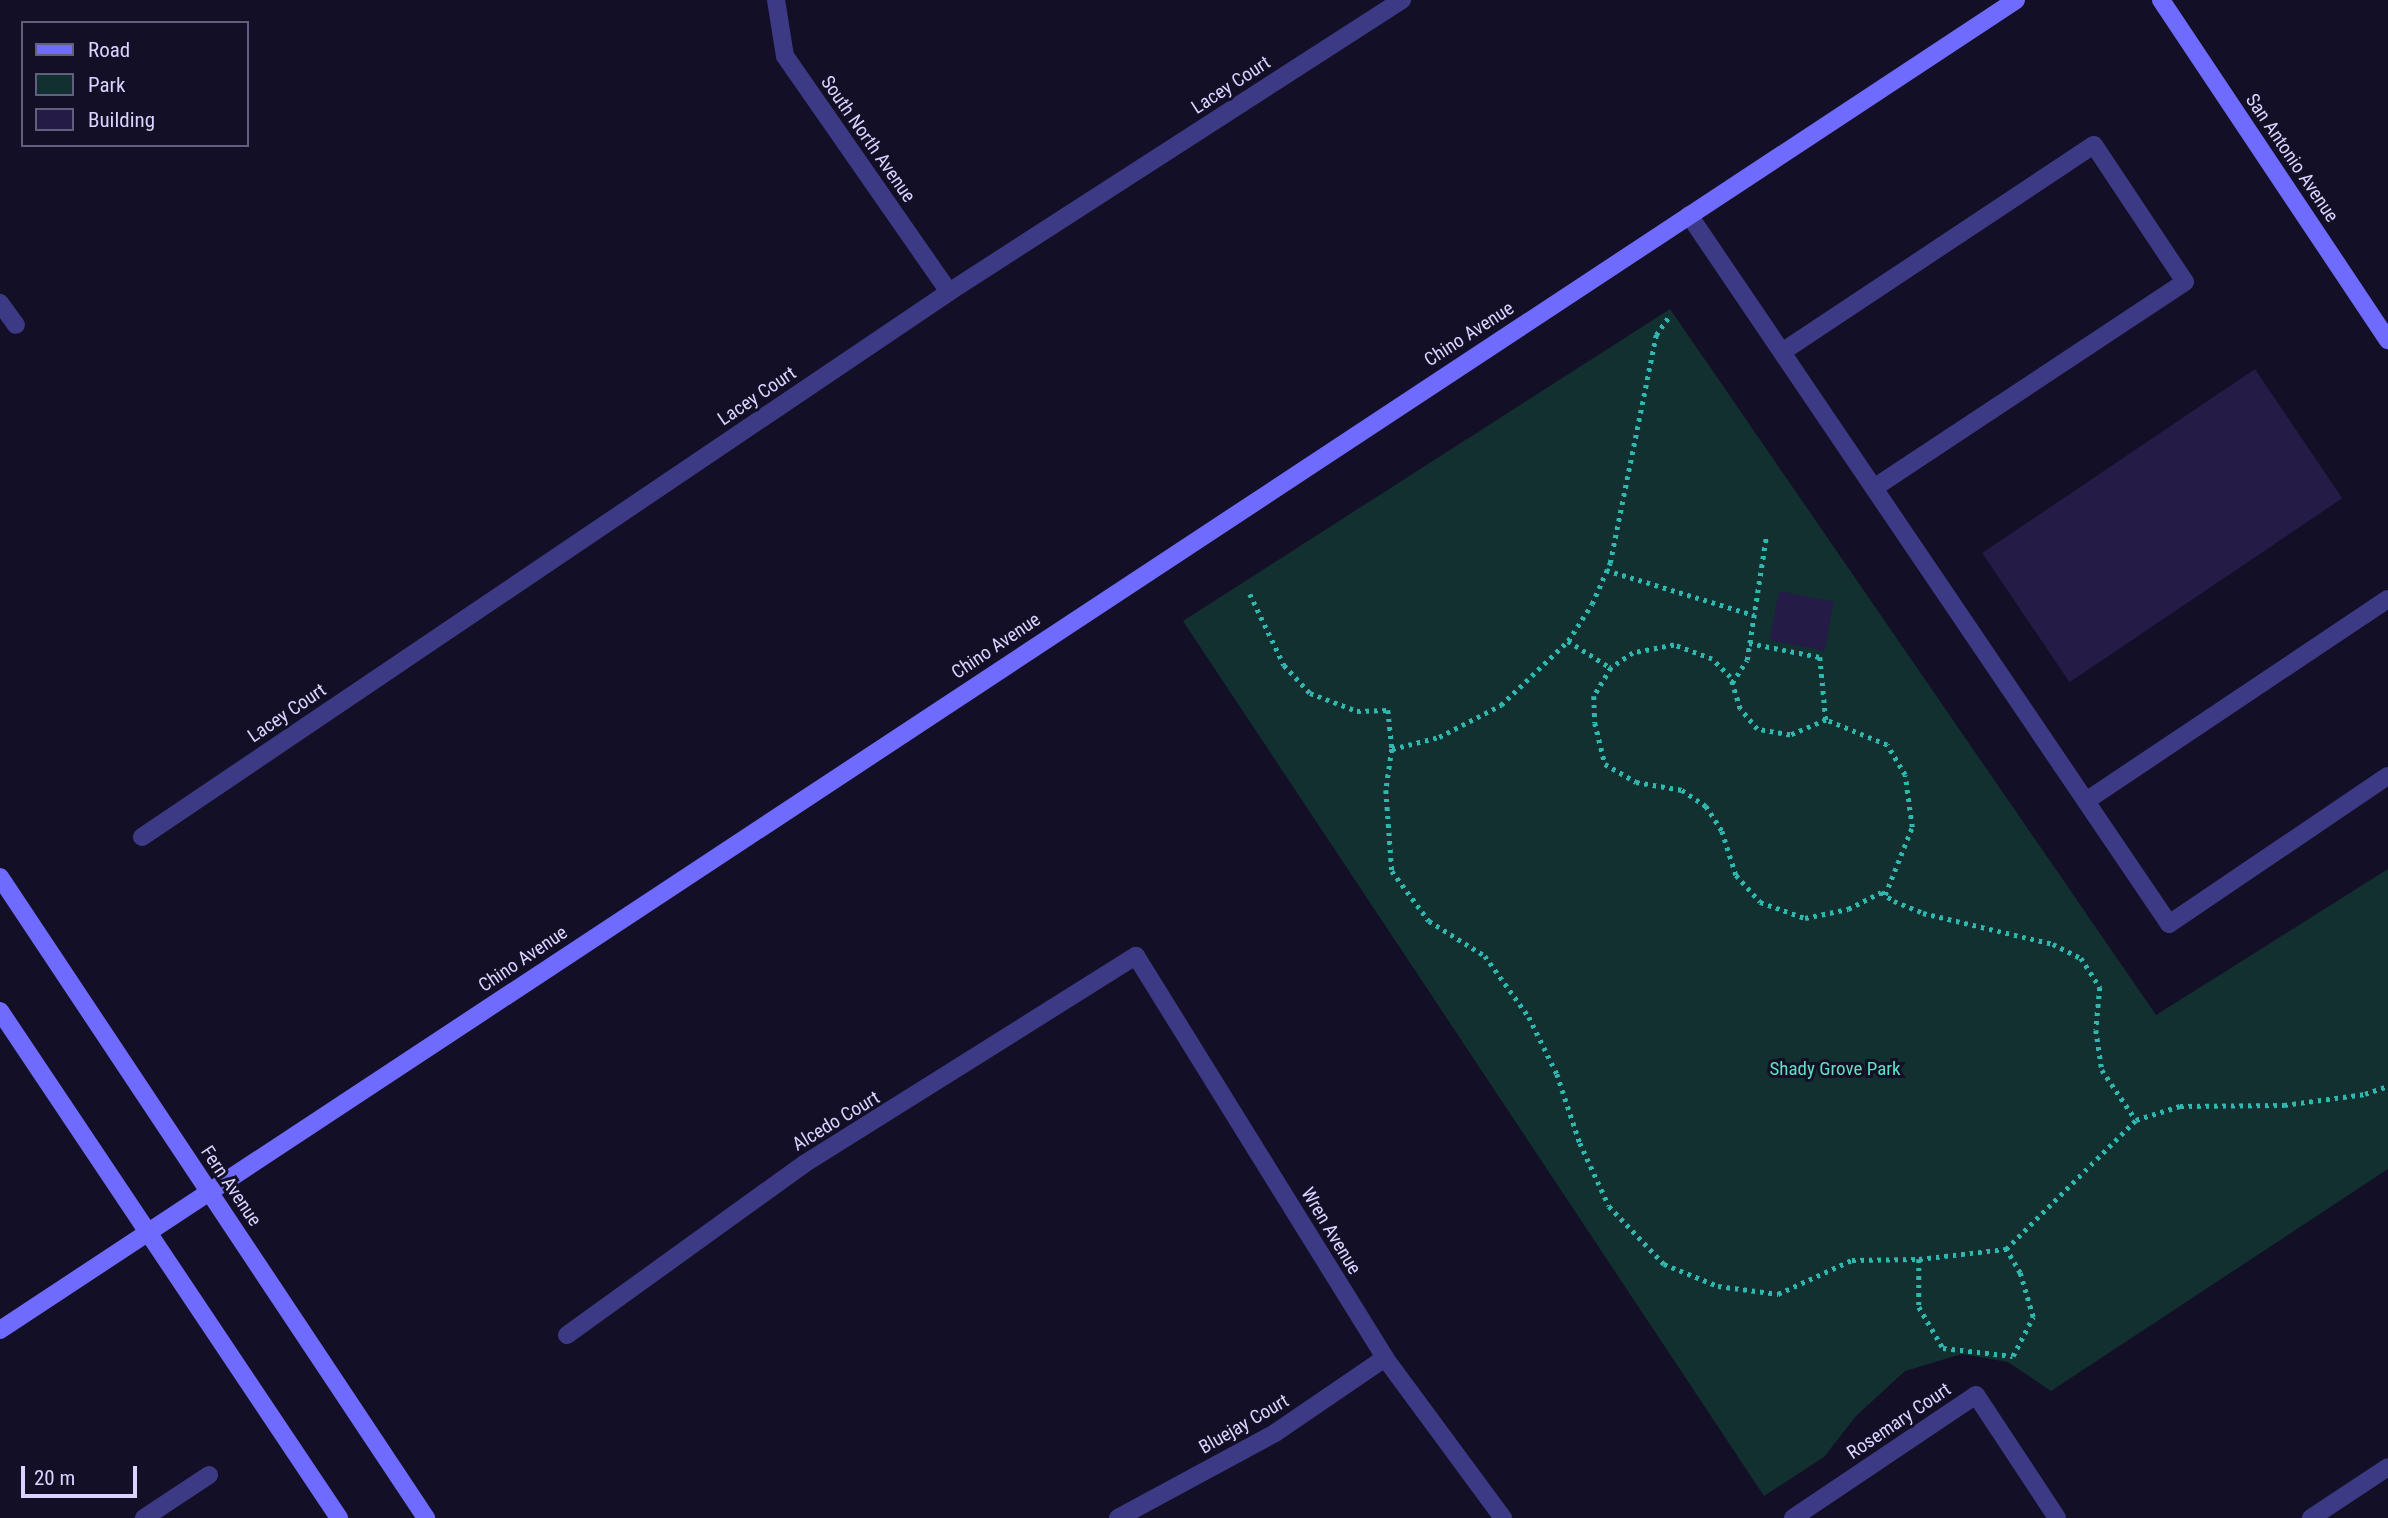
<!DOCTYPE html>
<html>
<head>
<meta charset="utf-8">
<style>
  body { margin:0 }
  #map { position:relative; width:2388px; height:1518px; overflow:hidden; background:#130f26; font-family:"Roboto Condensed",sans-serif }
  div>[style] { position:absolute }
  .green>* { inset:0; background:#12302f }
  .building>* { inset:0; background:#241b47; transform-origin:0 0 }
  .path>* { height:4.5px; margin-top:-2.25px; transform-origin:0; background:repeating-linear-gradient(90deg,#2fb8b0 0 3.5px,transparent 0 8.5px) }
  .lane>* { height:18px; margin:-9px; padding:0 9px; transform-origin:9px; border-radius:9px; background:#3d3a85 }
  .street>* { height:18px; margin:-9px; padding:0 9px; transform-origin:9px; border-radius:9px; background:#3d3a85 }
  .secondary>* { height:18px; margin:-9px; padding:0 9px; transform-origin:9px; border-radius:9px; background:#6f6bff }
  span { translate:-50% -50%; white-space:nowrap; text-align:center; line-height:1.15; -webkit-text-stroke:6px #130f26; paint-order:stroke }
  .street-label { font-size:19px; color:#d9d4ff }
  .park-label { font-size:19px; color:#5fe0c0 }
  .legend { position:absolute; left:21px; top:21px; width:228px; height:126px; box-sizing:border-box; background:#130f26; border:2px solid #625e7d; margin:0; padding:9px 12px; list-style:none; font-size:21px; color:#d9d4ff }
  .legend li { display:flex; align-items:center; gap:14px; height:35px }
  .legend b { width:35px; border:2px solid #625e7d }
  .scale { position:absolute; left:21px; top:1466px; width:116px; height:32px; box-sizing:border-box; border:4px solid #d9d4ff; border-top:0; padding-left:9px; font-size:21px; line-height:24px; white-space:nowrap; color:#d9d4ff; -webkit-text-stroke:5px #130f26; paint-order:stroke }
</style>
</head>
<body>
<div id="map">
  <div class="green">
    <i style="clip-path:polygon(1670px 309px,2156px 1015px,2388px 869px,2388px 1169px,2051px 1391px,2008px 1362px,1962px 1354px,1905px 1371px,1856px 1416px,1824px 1457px,1764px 1496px,1183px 621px)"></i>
  </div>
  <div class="building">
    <i style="left:2255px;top:369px;width:156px;height:329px;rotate:56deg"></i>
    <i style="left:1779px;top:591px;width:56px;height:50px;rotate:11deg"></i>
  </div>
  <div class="path">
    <i style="left:1606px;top:570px;width:155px;rotate:16.9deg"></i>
    <i style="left:1250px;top:594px;width:79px;rotate:64.4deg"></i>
    <i style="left:1284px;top:665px;width:38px;rotate:47deg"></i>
    <i style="left:1310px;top:693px;width:50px;rotate:21deg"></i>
    <i style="left:1357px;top:711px;width:31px;rotate:-2deg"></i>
    <i style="left:1388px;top:710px;width:39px;rotate:84deg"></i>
    <i style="left:1392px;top:749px;width:41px;rotate:98.3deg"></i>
    <i style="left:1386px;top:790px;width:81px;rotate:85.8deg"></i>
    <i style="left:1392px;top:871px;width:62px;rotate:53.5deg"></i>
    <i style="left:1429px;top:921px;width:66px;rotate:32deg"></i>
    <i style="left:1485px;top:956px;width:75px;rotate:54.2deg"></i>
    <i style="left:1529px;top:1017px;width:64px;rotate:63.8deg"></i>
    <i style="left:1557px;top:1074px;width:73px;rotate:71.6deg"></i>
    <i style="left:1580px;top:1143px;width:69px;rotate:65.3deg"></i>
    <i style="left:1609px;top:1206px;width:80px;rotate:46.5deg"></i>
    <i style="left:1664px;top:1264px;width:58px;rotate:22.2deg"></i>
    <i style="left:1718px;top:1286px;width:61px;rotate:7.6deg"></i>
    <i style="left:1778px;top:1294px;width:81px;rotate:-24.7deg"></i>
    <i style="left:1852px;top:1260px;width:67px;rotate:-0.9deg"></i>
    <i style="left:1919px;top:1259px;width:48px;rotate:90deg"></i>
    <i style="left:1919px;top:1307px;width:48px;rotate:59.7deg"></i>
    <i style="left:1943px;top:1348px;width:70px;rotate:6.5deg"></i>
    <i style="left:2013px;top:1356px;width:44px;rotate:-62.9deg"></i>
    <i style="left:2033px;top:1317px;width:46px;rotate:-106.5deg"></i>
    <i style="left:2020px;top:1273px;width:28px;rotate:-120deg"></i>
    <i style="left:2006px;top:1249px;width:183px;rotate:-44.8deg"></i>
    <i style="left:2136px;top:1120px;width:46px;rotate:-17.7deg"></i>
    <i style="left:2180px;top:1106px;width:104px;rotate:-0.6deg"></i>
    <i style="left:2284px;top:1105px;width:82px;rotate:-7.7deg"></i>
    <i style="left:2365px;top:1094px;width:24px;rotate:-19deg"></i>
    <i style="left:1568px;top:641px;width:51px;rotate:32.1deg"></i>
    <i style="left:1749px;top:643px;width:72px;rotate:11.2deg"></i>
    <i style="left:1820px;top:657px;width:63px;rotate:84.6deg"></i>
    <i style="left:1732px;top:683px;width:27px;rotate:-57deg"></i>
    <i style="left:1747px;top:660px;width:124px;rotate:-81.2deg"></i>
    <i style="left:1392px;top:749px;width:49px;rotate:-14.3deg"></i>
    <i style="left:1439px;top:737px;width:70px;rotate:-27.3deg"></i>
    <i style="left:1501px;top:705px;width:93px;rotate:-43.7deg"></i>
    <i style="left:1568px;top:641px;width:44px;rotate:-57deg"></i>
    <i style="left:1592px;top:604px;width:45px;rotate:-66.3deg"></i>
    <i style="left:1610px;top:563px;width:233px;rotate:-78.6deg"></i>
    <i style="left:1656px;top:335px;width:21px;rotate:-55deg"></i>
    <i style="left:1885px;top:895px;width:73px;rotate:-68.3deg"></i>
    <i style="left:1912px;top:827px;width:52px;rotate:-97.7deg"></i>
    <i style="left:1905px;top:775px;width:35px;rotate:-121deg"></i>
    <i style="left:1887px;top:745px;width:66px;rotate:-157.7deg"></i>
    <i style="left:1826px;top:720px;width:39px;rotate:157deg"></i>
    <i style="left:1790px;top:735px;width:34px;rotate:-170deg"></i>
    <i style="left:1757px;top:729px;width:26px;rotate:-130deg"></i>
    <i style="left:1740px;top:709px;width:34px;rotate:-107deg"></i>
    <i style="left:1730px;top:677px;width:25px;rotate:-135deg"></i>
    <i style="left:1712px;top:659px;width:40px;rotate:-159.8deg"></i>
    <i style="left:1674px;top:645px;width:42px;rotate:169deg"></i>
    <i style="left:1633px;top:653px;width:27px;rotate:146deg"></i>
    <i style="left:1611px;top:668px;width:33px;rotate:121deg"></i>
    <i style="left:1594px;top:696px;width:27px;rotate:88deg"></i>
    <i style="left:1595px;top:723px;width:42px;rotate:76.3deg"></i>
    <i style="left:1605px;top:764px;width:36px;rotate:30deg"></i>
    <i style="left:1636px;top:782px;width:47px;rotate:9.9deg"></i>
    <i style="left:1682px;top:790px;width:29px;rotate:34deg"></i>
    <i style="left:1706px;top:806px;width:30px;rotate:57deg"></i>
    <i style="left:1722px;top:831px;width:46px;rotate:72.3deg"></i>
    <i style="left:1736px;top:875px;width:36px;rotate:48deg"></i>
    <i style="left:1760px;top:902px;width:48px;rotate:19.6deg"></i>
    <i style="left:1805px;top:918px;width:44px;rotate:-11.8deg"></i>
    <i style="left:1848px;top:909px;width:37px;rotate:-27deg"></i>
    <i style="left:1881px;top:892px;width:16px;rotate:35deg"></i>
    <i style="left:1894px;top:901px;width:31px;rotate:22deg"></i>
    <i style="left:1923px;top:913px;width:134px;rotate:13.4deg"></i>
    <i style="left:2053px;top:944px;width:31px;rotate:27deg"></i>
    <i style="left:2081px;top:958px;width:35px;rotate:57deg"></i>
    <i style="left:2100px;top:987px;width:43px;rotate:95.3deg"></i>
    <i style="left:2096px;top:1030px;width:40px;rotate:81.5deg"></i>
    <i style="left:2102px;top:1070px;width:60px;rotate:55.8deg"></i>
    <i style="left:1919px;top:1259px;width:88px;rotate:-6.6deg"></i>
  </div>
  <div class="lane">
    <i style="left:1689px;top:215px;width:856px;rotate:55.9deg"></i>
    <i style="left:2169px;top:924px;width:264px;rotate:-34.1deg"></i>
    <i style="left:1782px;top:352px;width:374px;rotate:-33.6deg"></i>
    <i style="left:2094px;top:145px;width:164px;rotate:56.4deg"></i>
    <i style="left:2185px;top:282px;width:373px;rotate:146.5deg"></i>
    <i style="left:2086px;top:801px;width:363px;rotate:-33.8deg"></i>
    <i style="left:144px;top:1518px;width:78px;rotate:-33.5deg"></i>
  </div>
  <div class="street">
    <i style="left:776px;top:0;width:57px;rotate:80.9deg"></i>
    <i style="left:785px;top:56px;width:287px;rotate:55.2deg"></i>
    <i style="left:0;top:303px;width:27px;rotate:54deg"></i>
    <i style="left:142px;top:837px;width:974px;rotate:-34.03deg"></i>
    <i style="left:949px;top:292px;width:539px;rotate:-32.81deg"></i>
    <i style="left:567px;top:1335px;width:292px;rotate:-35.8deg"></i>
    <i style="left:804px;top:1164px;width:392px;rotate:-32.1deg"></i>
    <i style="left:1136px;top:956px;width:473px;rotate:58.2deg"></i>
    <i style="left:1385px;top:1358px;width:199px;rotate:53.6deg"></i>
    <i style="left:1118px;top:1518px;width:179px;rotate:-28.4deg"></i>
    <i style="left:1275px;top:1433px;width:133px;rotate:-34.3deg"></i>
    <i style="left:1793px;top:1518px;width:220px;rotate:-33.9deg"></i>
    <i style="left:1976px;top:1395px;width:147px;rotate:56.6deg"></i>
    <i style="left:2311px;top:1518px;width:92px;rotate:-33.5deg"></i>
  </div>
  <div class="secondary">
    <i style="left:2161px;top:0;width:409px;rotate:56.3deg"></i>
    <i style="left:0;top:877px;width:770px;rotate:56.39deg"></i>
    <i style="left:0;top:1011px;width:610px;rotate:56.23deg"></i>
    <i style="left:0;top:1330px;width:2415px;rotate:-33.41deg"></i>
  </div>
  <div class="street-label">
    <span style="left:1231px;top:85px;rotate:-33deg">Lacey Court</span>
    <span style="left:868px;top:139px;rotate:55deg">South North Avenue</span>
    <span style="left:2292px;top:158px;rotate:56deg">San Antonio Avenue</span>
    <span style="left:1469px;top:334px;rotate:-33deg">Chino Avenue</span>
    <span style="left:757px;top:396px;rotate:-34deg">Lacey Court</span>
    <span style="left:996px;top:646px;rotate:-34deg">Chino Avenue</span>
    <span style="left:287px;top:713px;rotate:-34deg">Lacey Court</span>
    <span style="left:523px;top:959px;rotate:-34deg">Chino Avenue</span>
    <span style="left:836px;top:1121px;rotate:-31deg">Alcedo Court</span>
    <span style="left:231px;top:1186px;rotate:56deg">Fern Avenue</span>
    <span style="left:1331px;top:1231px;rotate:59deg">Wren Avenue</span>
    <span style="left:1899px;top:1421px;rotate:-34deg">Rosemary Court</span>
    <span style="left:1244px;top:1424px;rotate:-30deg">Bluejay Court</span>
  </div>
  <div class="park-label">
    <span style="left:1835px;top:1069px">Shady Grove Park</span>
  </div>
  <ul class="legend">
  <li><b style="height:9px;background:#6f6bff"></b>Road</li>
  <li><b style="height:19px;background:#12302f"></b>Park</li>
  <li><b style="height:19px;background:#241b47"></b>Building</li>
  </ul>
  <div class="scale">20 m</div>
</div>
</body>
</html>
